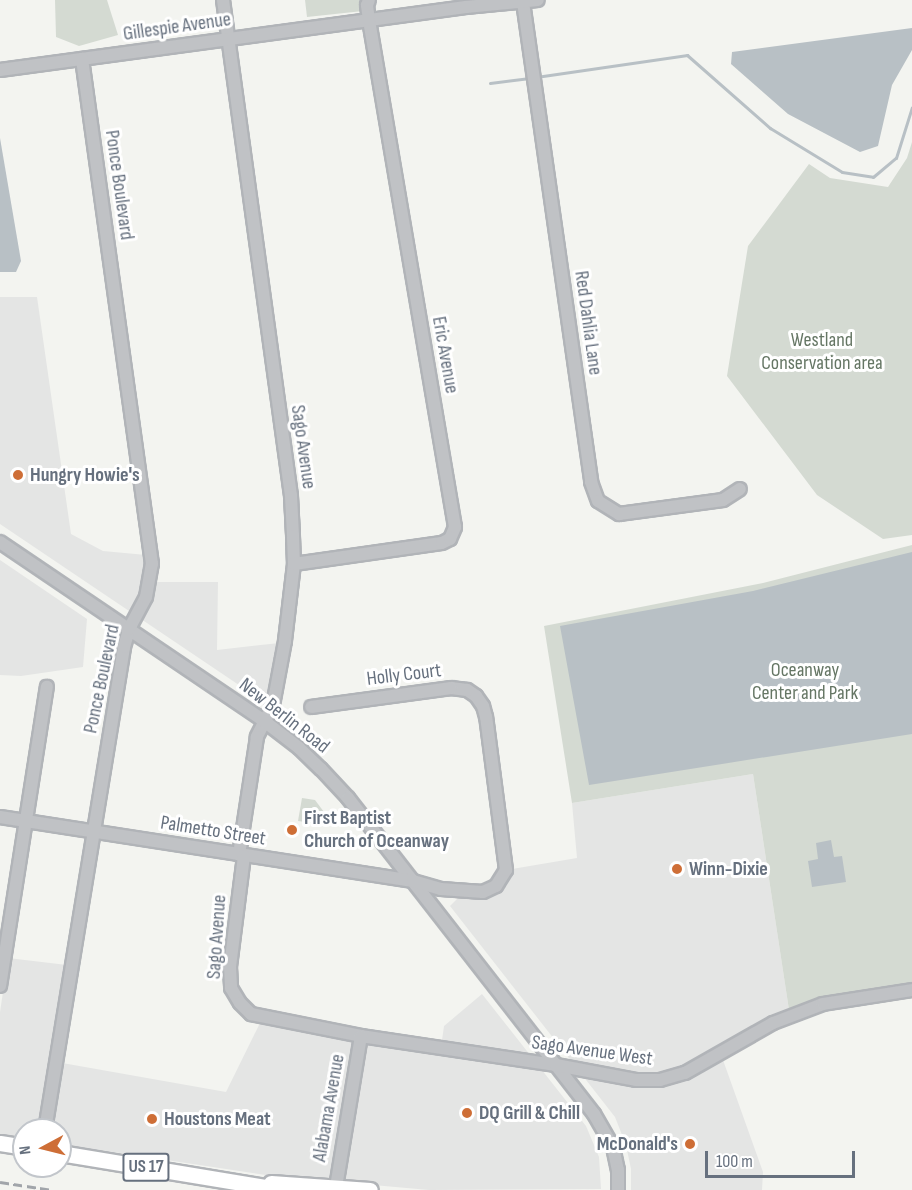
<!DOCTYPE html>
<html>
<head>
<meta charset="utf-8">
<style>
  body { margin:0 }
  #map { position:relative; width:912px; height:1190px; overflow:hidden; background:#f3f4f0; font-family:"Sofia Sans Condensed",sans-serif }
  div>[style] { position:absolute }
  .built>* { inset:0; background:#e4e5e4 }
  .green>* { inset:0; background:#d4dad2 }
  .water>* { inset:0; background:#b8c0c5 }
  .stream>* { height:3px; margin:-1.5px; padding:0 1.5px; transform-origin:1.5px; border-radius:1.5px; background:#b8c0c5 }
  .roads { filter:drop-shadow(2px 0 #b1b4b8) drop-shadow(-2px 0 #b1b4b8) drop-shadow(0 2px #b1b4b8) drop-shadow(0 -2px #b1b4b8) }
  .minor>* { height:12px; margin:-6px; padding:0 6px; transform-origin:6px; border-radius:6px; background:#c0c2c5 }
  .major>* { height:15px; margin:-7.5px; padding:0 7.5px; transform-origin:7.5px; border-radius:7.5px; background:#fff }
  .rail>* { height:3px; margin-top:-1.5px; transform-origin:0; background:repeating-linear-gradient(90deg,#a1a5aa 0 9px,transparent 0 13.5px) }
  .dots>* { width:16px; height:16px; translate:-50% -50%; box-sizing:border-box; border:3px solid #fff; border-radius:50% }
  span { translate:-50% -50%; white-space:nowrap; text-align:center; line-height:1.15; -webkit-text-stroke:6px #fff; paint-order:stroke }
  .shield-label span { padding:2px 4px; background:#fff; border:2px solid; border-radius:4px; -webkit-text-stroke-width:0 }
  .shield-label { font-size:18px; color:#66707e; font-weight:700 }
  .street-label { font-size:20px; color:#66707e }
  .park-label { font-size:20px; color:#657664 }
  .poi-label { font-size:20px; color:#66707e; font-weight:700 }
  .left { translate:0 -50%; text-align:left }
  .right { translate:-100% -50%; text-align:right }
  .north { position:absolute; left:12px; top:1118px; width:60px; height:60px; box-sizing:border-box; background:#fff; border:2px solid #c2c6cb; border-radius:50%; rotate:263deg; font-size:16px; font-weight:700; line-height:24px; text-align:center; color:#66707e }
  .north::after { content:''; display:block; margin:auto; width:21px; height:27px; background:#ce6e36; clip-path:polygon(50% 0,100% 100%,50% 72%,0 100%) }
  .scale { position:absolute; left:705px; top:1151px; width:150px; height:27px; box-sizing:border-box; border:3px solid #66707e; border-top:0; padding-left:8px; font-size:18px; line-height:21px; white-space:nowrap; color:#66707e; -webkit-text-stroke:4px #fff; paint-order:stroke }
</style>
</head>
<body>
<div id="map">
  <div class="built">
    <i style="clip-path:polygon(0 297px,37px 297px,71px 534px,103px 551px,157px 556px,154px 582px,218px 582px,217px 650px,279px 643px,267px 704px,0 524px)"></i>
    <i style="clip-path:polygon(0 560px,87px 619px,83px 667px,21px 676px,0 675px)"></i>
    <i style="clip-path:polygon(753px 774px,789px 1010px,718px 1046px,763px 1172px,762px 1190px,631px 1190px,631px 1169px,626px 1145px,615px 1117px,450px 906px,458px 898px,485px 896px,500px 887px,512px 869px,577px 858px,572px 803px)"></i>
    <i style="clip-path:polygon(8px 958px,67px 965px,51px 1061px,226px 1092px,260px 1023px,440px 1054px,444px 1026px,482px 994px,586px 1126px,599px 1157px,601px 1189px,429px 1190px,272px 1176px,60px 1144px,60px 1130px,24px 1130px,24px 1139px,0 1135px,0 1012px)"></i>
  </div>
  <div class="green">
    <i style="clip-path:polygon(55px 0,107px 0,118px 35px,79px 46px,56px 37px)"></i>
    <i style="clip-path:polygon(305px 0,362px 0,363px 11px,307px 17px)"></i>
    <i style="clip-path:polygon(912px 142px,912px 535px,883px 539px,817px 495px,727px 376px,748px 246px,809px 164px,830px 178px,888px 187px,907px 158px)"></i>
    <i style="clip-path:polygon(912px 545px,912px 986px,814px 1000px,789px 1010px,753px 774px,572px 803px,544px 626px,763px 583px)"></i>
    <i style="clip-path:polygon(302px 798px,315px 800px,327px 816px,326px 825px,298px 821px)"></i>
  </div>
  <div class="water">
    <i style="clip-path:polygon(912px 28px,912px 50px,892px 85px,878px 146px,860px 152px,788px 114px,731px 64px,732px 52px)"></i>
    <i style="clip-path:polygon(0 138px,21px 261px,16px 272px,0 272px)"></i>
    <i style="clip-path:polygon(912px 552px,912px 734px,589px 785px,560px 626px,753px 591px)"></i>
    <i style="clip-path:polygon(831px 840px,834px 857px,842px 856px,846px 882px,812px 887px,808px 861px,818px 859px,816px 843px)"></i>
  </div>
  <div class="stream">
    <i style="left:536px;top:77px;width:153px;rotate:-8.3deg"></i>
    <i style="left:687px;top:55px;width:111px;rotate:41.3deg"></i>
    <i style="left:770px;top:128px;width:84px;rotate:31.4deg"></i>
    <i style="left:842px;top:172px;width:31px;rotate:9deg"></i>
    <i style="left:873px;top:177px;width:30px;rotate:-40deg"></i>
    <i style="left:896px;top:158px;width:53px;rotate:-72.6deg"></i>
    <i style="left:490px;top:83px;width:40px;rotate:-7.1deg"></i>
  </div>
  <div class="roads">
    <div class="minor">
      <i style="left:223px;top:0;width:501px;rotate:82.19deg"></i>
      <i style="left:291px;top:496px;width:40px;rotate:87.1deg"></i>
      <i style="left:293px;top:536px;width:28px;rotate:88deg"></i>
      <i style="left:294px;top:564px;width:78px;rotate:96.7deg"></i>
      <i style="left:285px;top:641px;width:65px;rotate:100.6deg"></i>
      <i style="left:273px;top:705px;width:36px;rotate:117deg"></i>
      <i style="left:257px;top:737px;width:119px;rotate:98.7deg"></i>
      <i style="left:523px;top:2px;width:485px;rotate:81.9deg"></i>
      <i style="left:591px;top:482px;width:20px;rotate:70deg"></i>
      <i style="left:598px;top:501px;width:25px;rotate:32deg"></i>
      <i style="left:619px;top:514px;width:105px;rotate:-7.7deg"></i>
      <i style="left:723px;top:500px;width:20px;rotate:-33deg"></i>
      <i style="left:0;top:70px;width:470px;rotate:-7.7deg"></i>
      <i style="left:466px;top:7px;width:72px;rotate:-5.6deg"></i>
      <i style="left:0;top:542px;width:319px;rotate:34.1deg"></i>
      <i style="left:264px;top:721px;width:44px;rotate:37.6deg"></i>
      <i style="left:299px;top:748px;width:30px;rotate:44deg"></i>
      <i style="left:321px;top:769px;width:40px;rotate:47deg"></i>
      <i style="left:348px;top:798px;width:400px;rotate:52.1deg"></i>
      <i style="left:594px;top:1114px;width:38px;rotate:60deg"></i>
      <i style="left:613px;top:1147px;width:24px;rotate:78deg"></i>
      <i style="left:618px;top:1170px;width:20px;rotate:90deg"></i>
      <i style="left:294px;top:564px;width:149px;rotate:-8.1deg"></i>
      <i style="left:442px;top:543px;width:9px;rotate:-27deg"></i>
      <i style="left:450px;top:539px;width:13px;rotate:-67deg"></i>
      <i style="left:455px;top:527px;width:514px;rotate:-99.63deg"></i>
      <i style="left:369px;top:20px;width:15px;rotate:-98deg"></i>
      <i style="left:367px;top:5px;width:5px;rotate:-68deg"></i>
      <i style="left:0;top:817px;width:418px;rotate:8.8deg"></i>
      <i style="left:413px;top:881px;width:29px;rotate:16deg"></i>
      <i style="left:441px;top:889px;width:42px;rotate:4.1deg"></i>
      <i style="left:483px;top:892px;width:14px;rotate:-25deg"></i>
      <i style="left:496px;top:886px;width:19px;rotate:-58deg"></i>
      <i style="left:506px;top:870px;width:154px;rotate:-97.4deg"></i>
      <i style="left:486px;top:717px;width:11px;rotate:-105deg"></i>
      <i style="left:483px;top:706px;width:12px;rotate:-125deg"></i>
      <i style="left:476px;top:696px;width:11px;rotate:-146deg"></i>
      <i style="left:467px;top:690px;width:16px;rotate:-173deg"></i>
      <i style="left:451px;top:688px;width:141px;rotate:172.3deg"></i>
      <i style="left:244px;top:856px;width:112px;rotate:97.2deg"></i>
      <i style="left:230px;top:967px;width:21px;rotate:87deg"></i>
      <i style="left:231px;top:988px;width:17px;rotate:59deg"></i>
      <i style="left:240px;top:1003px;width:16px;rotate:45deg"></i>
      <i style="left:251px;top:1014px;width:112px;rotate:11.3deg"></i>
      <i style="left:361px;top:1036px;width:197px;rotate:8.5deg"></i>
      <i style="left:556px;top:1065px;width:81px;rotate:10.6deg"></i>
      <i style="left:636px;top:1080px;width:24px"></i>
      <i style="left:660px;top:1080px;width:26px;rotate:-16deg"></i>
      <i style="left:685px;top:1073px;width:101px;rotate:-29.6deg"></i>
      <i style="left:773px;top:1023px;width:53px;rotate:-20.8deg"></i>
      <i style="left:823px;top:1004px;width:90px;rotate:-8.9deg"></i>
      <i style="left:0;top:986px;width:303px;rotate:-81.1deg"></i>
      <i style="left:45px;top:1130px;width:489px;rotate:-80.7deg"></i>
      <i style="left:124px;top:647px;width:19px;rotate:-74deg"></i>
      <i style="left:129px;top:629px;width:36px;rotate:-62deg"></i>
      <i style="left:146px;top:597px;width:34px;rotate:-80deg"></i>
      <i style="left:152px;top:564px;width:510px;rotate:-97.89deg"></i>
      <i style="left:336px;top:1187px;width:153px;rotate:-80.6deg"></i>
    </div>
    <div class="major">
      <i style="left:0;top:1143px;width:24px;rotate:9deg"></i>
      <i style="left:60px;top:1153px;width:226px;rotate:9.4deg"></i>
      <i style="left:271px;top:1183px;width:99px;rotate:4deg"></i>
    </div>
  </div>
  <div class="rail">
    <i style="left:0;top:1182px;width:53px;rotate:8.7deg"></i>
  </div>
  <div class="dots">
    <i style="left:18px;top:475px;background:#ce6e36"></i>
    <i style="left:292px;top:830px;background:#ce6e36"></i>
    <i style="left:677px;top:869px;background:#ce6e36"></i>
    <i style="left:467px;top:1113px;background:#ce6e36"></i>
    <i style="left:152px;top:1119px;background:#ce6e36"></i>
    <i style="left:690px;top:1144px;background:#ce6e36"></i>
  </div>
  <div class="shield-label">
    <span style="left:146px;top:1167px">US 17</span>
  </div>
  <div class="street-label">
    <span style="left:177px;top:27px;rotate:-8deg">Gillespie Avenue</span>
    <span style="left:119px;top:185px;rotate:82deg">Ponce Boulevard</span>
    <span style="left:588px;top:323px;rotate:82deg">Red Dahlia Lane</span>
    <span style="left:445px;top:355px;rotate:80deg">Eric Avenue</span>
    <span style="left:303px;top:447px;rotate:82deg">Sago Avenue</span>
    <span style="left:404px;top:675px;rotate:-7deg">Holly Court</span>
    <span style="left:102px;top:679px;rotate:-78deg">Ponce Boulevard</span>
    <span style="left:284px;top:716px;rotate:38deg">New Berlin Road</span>
    <span style="left:213px;top:831px;rotate:9deg">Palmetto Street</span>
    <span style="left:217px;top:937px;rotate:-86deg">Sago Avenue</span>
    <span style="left:592px;top:1051px;rotate:8deg">Sago Avenue West</span>
    <span style="left:329px;top:1108px;rotate:-80deg">Alabama Avenue</span>
  </div>
  <div class="park-label">
    <span style="left:822px;top:352px">Westland<br>Conservation area</span>
    <span style="left:805px;top:682px">Oceanway<br>Center and Park</span>
  </div>
  <div class="poi-label">
    <span class="left" style="left:30px;top:475px">Hungry Howie's</span>
    <span class="left" style="left:304px;top:830px">First Baptist<br>Church of Oceanway</span>
    <span class="left" style="left:689px;top:869px">Winn-Dixie</span>
    <span class="left" style="left:479px;top:1113px">DQ Grill &amp; Chill</span>
    <span class="left" style="left:164px;top:1119px">Houstons Meat</span>
    <span class="right" style="left:678px;top:1144px">McDonald's</span>
  </div>
  <div class="north">N</div>
  <div class="scale">100 m</div>
</div>
</body>
</html>
